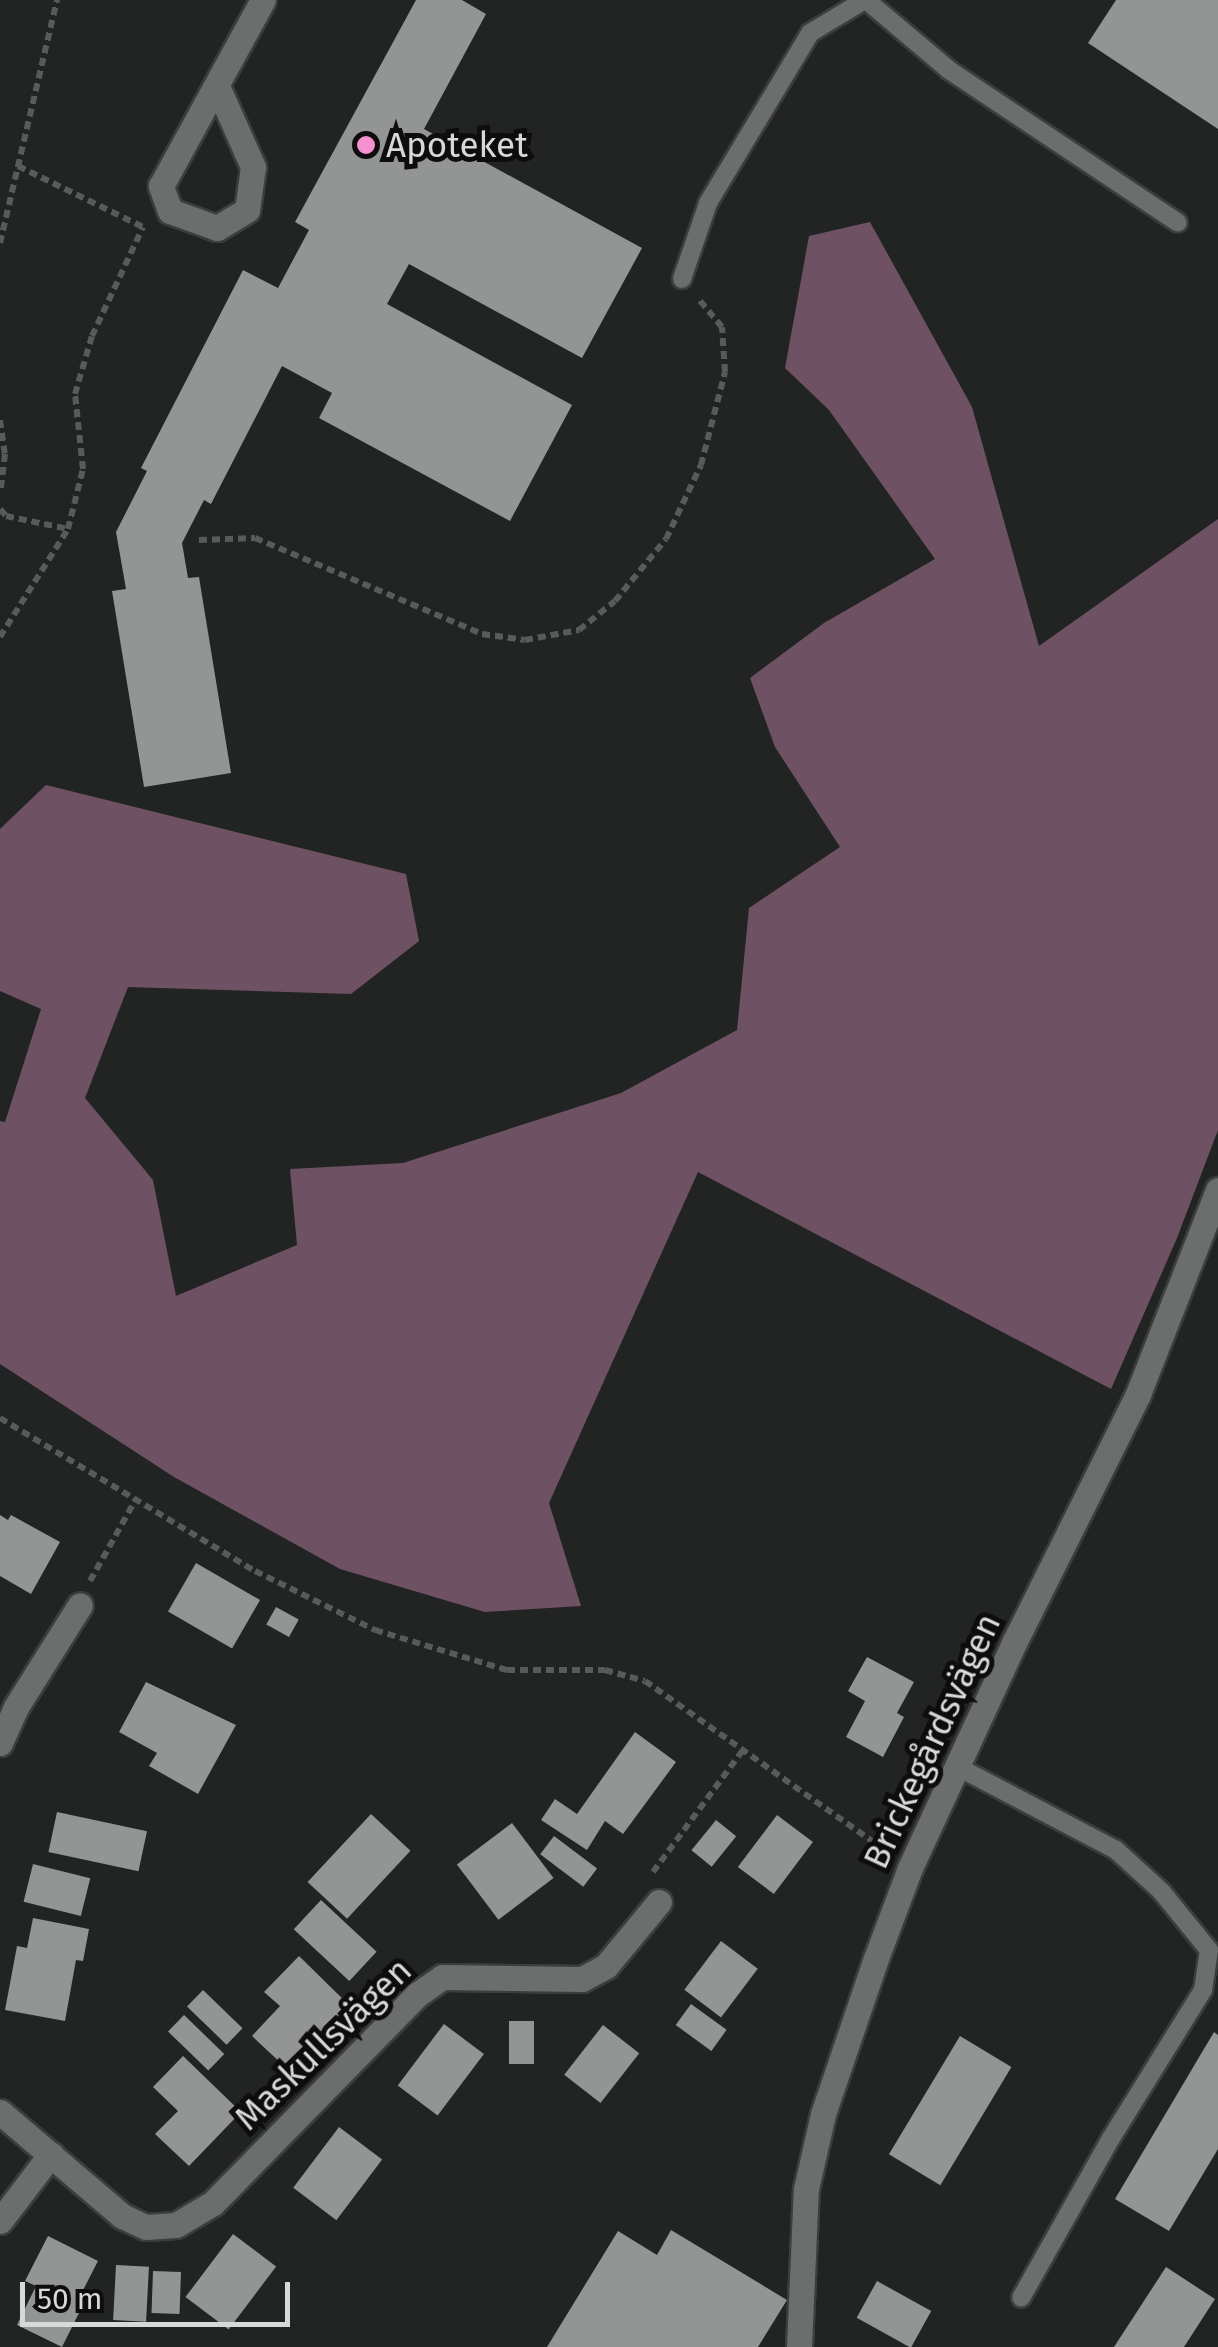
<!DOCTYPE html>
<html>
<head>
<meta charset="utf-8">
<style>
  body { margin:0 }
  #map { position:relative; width:1218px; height:2347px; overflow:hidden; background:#222423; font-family:"Fira Sans",sans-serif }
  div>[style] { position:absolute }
  .forest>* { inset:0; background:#6e5263 }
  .building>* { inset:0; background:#929594; transform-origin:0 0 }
  .path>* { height:6px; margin-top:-3px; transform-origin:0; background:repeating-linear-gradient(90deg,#595b5a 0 8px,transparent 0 13px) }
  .roads { filter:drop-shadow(2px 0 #3c3e3d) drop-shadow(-2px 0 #3c3e3d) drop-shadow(0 2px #3c3e3d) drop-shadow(0 -2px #3c3e3d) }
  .lane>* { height:18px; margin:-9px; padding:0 9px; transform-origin:9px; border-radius:9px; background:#6b6e6d }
  .street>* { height:25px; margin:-12.5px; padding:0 12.5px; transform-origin:12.5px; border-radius:12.5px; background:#6b6e6d }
  .dots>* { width:28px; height:28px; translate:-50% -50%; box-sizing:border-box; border:5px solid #0c0d0c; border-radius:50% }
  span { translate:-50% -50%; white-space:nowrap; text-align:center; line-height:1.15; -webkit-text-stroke:10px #0c0d0c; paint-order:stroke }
  .poi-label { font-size:35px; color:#d7d9d8 }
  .left { translate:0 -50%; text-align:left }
  .street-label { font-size:35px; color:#d7d9d8 }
  .scale { position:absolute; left:20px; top:2282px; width:270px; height:45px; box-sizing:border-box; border:5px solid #d7d9d8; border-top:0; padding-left:12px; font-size:30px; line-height:35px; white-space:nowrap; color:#d7d9d8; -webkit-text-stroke:8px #0c0d0c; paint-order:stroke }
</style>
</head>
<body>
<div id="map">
  <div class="forest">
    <i style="clip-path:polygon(870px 222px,972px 407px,1039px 646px,1218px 519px,1218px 1130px,1177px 1238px,1111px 1389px,698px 1172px,549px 1503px,581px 1606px,485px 1612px,340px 1569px,174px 1477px,0 1364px,0 1121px,5px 1122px,41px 1009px,0 991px,0 829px,46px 785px,406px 874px,419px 941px,351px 994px,128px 987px,85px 1098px,153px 1180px,176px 1296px,297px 1245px,290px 1169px,403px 1163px,621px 1093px,737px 1030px,749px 908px,840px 847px,775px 747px,750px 678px,824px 623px,935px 559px,829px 410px,785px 368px,809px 236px)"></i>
  </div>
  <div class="building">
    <i style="clip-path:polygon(416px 0,462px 0,486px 14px,424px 129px,642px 248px,582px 358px,409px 264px,387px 304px,572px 405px,510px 521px,319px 418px,332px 393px,282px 366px,211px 504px,204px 500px,182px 543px,188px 578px,199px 577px,231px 773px,144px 787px,112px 591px,126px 589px,116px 532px,147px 471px,141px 468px,243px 270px,278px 288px,309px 230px,295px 222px)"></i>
    <i style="clip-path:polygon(1116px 0,1218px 0,1218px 129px,1088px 43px)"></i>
    <i style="clip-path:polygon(0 1515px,8px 1520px,11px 1515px,60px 1542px,31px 1594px,0 1576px)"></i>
    <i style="left:196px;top:1563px;width:74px;height:56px;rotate:30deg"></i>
    <i style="left:276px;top:1607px;width:26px;height:20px;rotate:29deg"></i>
    <i style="clip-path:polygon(867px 1657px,914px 1682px,897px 1713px,904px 1717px,883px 1757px,846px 1737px,865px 1701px,848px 1691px)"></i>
    <i style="clip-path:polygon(146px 1682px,236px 1725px,198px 1794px,149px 1766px,157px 1753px,119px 1732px)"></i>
    <i style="clip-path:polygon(635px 1732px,676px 1762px,623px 1834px,605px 1821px,587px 1850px,541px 1820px,555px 1799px,577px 1814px)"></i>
    <i style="left:57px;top:1812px;width:92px;height:41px;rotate:12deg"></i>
    <i style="left:371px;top:1814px;width:54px;height:93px;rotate:43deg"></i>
    <i style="left:777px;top:1815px;width:45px;height:65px;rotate:37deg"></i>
    <i style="left:716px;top:1820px;width:26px;height:39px;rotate:39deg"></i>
    <i style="left:512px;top:1823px;width:69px;height:69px;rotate:53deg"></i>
    <i style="left:554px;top:1836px;width:54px;height:23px;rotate:37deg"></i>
    <i style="left:33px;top:1864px;width:59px;height:39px;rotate:14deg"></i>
    <i style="left:321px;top:1900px;width:76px;height:40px;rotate:43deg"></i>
    <i style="clip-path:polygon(33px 1918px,89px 1929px,83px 1961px,76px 1960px,65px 2021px,5px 2010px,17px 1946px,27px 1948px)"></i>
    <i style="left:721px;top:1941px;width:46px;height:61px;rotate:37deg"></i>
    <i style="clip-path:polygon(299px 1956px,350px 2006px,284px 2066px,252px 2036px,280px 2006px,264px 1992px)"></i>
    <i style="left:203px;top:1990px;width:55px;height:23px;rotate:44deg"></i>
    <i style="left:691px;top:2004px;width:44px;height:26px;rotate:36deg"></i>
    <i style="left:184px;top:2015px;width:56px;height:23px;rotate:44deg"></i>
    <i style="left:509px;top:2021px;width:25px;height:43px"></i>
    <i style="left:444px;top:2024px;width:50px;height:77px;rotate:37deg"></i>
    <i style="left:603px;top:2025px;width:46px;height:63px;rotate:38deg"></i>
    <i style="clip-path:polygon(1214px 2032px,1218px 2035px,1218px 2149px,1169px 2231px,1115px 2199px)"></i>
    <i style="left:960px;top:2036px;width:60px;height:138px;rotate:31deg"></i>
    <i style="clip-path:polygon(183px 2056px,241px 2112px,189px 2166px,155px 2134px,178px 2111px,153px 2087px)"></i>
    <i style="left:339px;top:2127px;width:54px;height:76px;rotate:37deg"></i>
    <i style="clip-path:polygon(671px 2230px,787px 2300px,758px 2347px,547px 2347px,618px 2231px,657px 2255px)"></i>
    <i style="left:233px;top:2234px;width:54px;height:79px;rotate:37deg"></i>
    <i style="clip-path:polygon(48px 2236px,98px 2261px,79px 2298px,85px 2301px,62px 2347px,17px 2325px,36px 2286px,25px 2281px)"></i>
    <i style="left:116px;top:2265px;width:33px;height:55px;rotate:3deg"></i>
    <i style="clip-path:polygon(1166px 2267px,1215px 2299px,1184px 2347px,1114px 2347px)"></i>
    <i style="left:153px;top:2271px;width:28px;height:42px;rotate:2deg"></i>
    <i style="left:877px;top:2281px;width:62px;height:42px;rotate:29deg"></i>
  </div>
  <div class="path">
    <i style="left:18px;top:166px;width:139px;rotate:26deg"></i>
    <i style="left:0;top:243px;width:250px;rotate:-76.8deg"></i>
    <i style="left:0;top:420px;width:34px;rotate:82deg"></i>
    <i style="left:5px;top:454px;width:38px;rotate:97deg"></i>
    <i style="left:0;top:509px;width:9px;rotate:49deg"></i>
    <i style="left:6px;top:516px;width:63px;rotate:11.8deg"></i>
    <i style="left:199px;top:540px;width:56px;rotate:-2deg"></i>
    <i style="left:255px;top:538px;width:246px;rotate:22.9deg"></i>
    <i style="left:482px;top:634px;width:43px;rotate:7.9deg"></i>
    <i style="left:525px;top:640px;width:55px;rotate:-10.5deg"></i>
    <i style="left:579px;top:630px;width:46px;rotate:-38.9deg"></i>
    <i style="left:615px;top:601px;width:80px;rotate:-50.6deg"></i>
    <i style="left:666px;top:539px;width:82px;rotate:-64.7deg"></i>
    <i style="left:701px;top:465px;width:96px;rotate:-75.5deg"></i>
    <i style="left:725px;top:372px;width:45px;rotate:-93.8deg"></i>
    <i style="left:722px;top:327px;width:38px;rotate:-130deg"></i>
    <i style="left:0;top:637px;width:128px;rotate:-57.8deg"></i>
    <i style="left:68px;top:529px;width:62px;rotate:-76deg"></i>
    <i style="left:83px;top:469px;width:75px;rotate:-96.1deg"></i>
    <i style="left:75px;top:394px;width:60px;rotate:-73.7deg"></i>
    <i style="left:92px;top:336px;width:120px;rotate:-64.9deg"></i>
    <i style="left:0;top:1418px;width:297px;rotate:31deg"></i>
    <i style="left:255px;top:1571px;width:134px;rotate:26.2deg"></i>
    <i style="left:375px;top:1630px;width:138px;rotate:16.9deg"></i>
    <i style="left:507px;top:1670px;width:98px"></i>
    <i style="left:605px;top:1670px;width:41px;rotate:15.4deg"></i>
    <i style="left:645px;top:1681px;width:295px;rotate:35.2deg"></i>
    <i style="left:90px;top:1581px;width:94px;rotate:-60.7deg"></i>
    <i style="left:653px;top:1872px;width:152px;rotate:-53.6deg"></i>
  </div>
  <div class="roads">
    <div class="lane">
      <i style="left:866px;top:0;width:109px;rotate:40.1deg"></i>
      <i style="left:949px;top:70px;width:275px;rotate:33.7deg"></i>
      <i style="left:682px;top:279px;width:80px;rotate:-71.1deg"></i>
      <i style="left:708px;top:203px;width:198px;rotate:-59deg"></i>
      <i style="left:810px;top:33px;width:64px;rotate:-31deg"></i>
      <i style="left:958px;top:1767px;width:178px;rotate:27.7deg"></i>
      <i style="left:1116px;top:1850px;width:61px;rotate:42.3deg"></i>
      <i style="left:1161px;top:1891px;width:76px;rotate:50.9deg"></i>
      <i style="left:1209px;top:1950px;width:40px;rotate:98.5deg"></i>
      <i style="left:1203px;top:1990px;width:176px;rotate:121.8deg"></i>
      <i style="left:1110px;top:2140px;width:181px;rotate:119.4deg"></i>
    </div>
    <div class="street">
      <i style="left:217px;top:86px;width:89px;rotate:66deg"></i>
      <i style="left:253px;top:167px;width:43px;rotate:97.9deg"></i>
      <i style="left:247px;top:210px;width:35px;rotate:149deg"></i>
      <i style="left:217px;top:228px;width:50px;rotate:-160.1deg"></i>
      <i style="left:170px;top:211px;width:27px;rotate:-110deg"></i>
      <i style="left:161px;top:186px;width:212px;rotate:-61.3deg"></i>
      <i style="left:0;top:1743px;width:39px;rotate:-66deg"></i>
      <i style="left:16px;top:1707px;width:120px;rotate:-57.9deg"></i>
      <i style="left:0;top:2112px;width:160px;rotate:40.4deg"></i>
      <i style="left:122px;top:2216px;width:26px;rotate:25deg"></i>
      <i style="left:146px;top:2227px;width:30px;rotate:-4deg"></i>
      <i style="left:176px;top:2225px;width:43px;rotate:-30.7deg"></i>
      <i style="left:213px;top:2203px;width:293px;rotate:-45.6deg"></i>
      <i style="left:418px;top:1994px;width:29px;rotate:-35deg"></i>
      <i style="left:442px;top:1977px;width:140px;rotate:0.8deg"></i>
      <i style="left:582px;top:1979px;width:27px;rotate:-28deg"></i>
      <i style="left:606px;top:1966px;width:83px;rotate:-50.4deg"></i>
      <i style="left:0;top:2221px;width:84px;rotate:-52.7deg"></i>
      <i style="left:799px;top:2347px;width:158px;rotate:-87.5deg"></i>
      <i style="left:806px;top:2189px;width:77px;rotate:-77.2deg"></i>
      <i style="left:823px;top:2114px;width:162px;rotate:-71.2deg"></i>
      <i style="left:875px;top:1961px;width:99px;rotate:-69.4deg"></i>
      <i style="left:910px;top:1868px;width:250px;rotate:-65.2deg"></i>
      <i style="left:1015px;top:1641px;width:276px;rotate:-63.5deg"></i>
      <i style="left:1138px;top:1394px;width:219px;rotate:-68.6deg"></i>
    </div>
  </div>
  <div class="dots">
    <i style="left:366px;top:145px;background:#f590d1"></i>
  </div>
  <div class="poi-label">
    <span class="left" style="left:386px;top:145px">Apoteket</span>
  </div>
  <div class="street-label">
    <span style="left:932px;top:1741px;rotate:-65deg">Brickegårdsvägen</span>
    <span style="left:323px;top:2044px;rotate:-44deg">Maskullsvägen</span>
  </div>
  <div class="scale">50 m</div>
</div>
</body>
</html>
